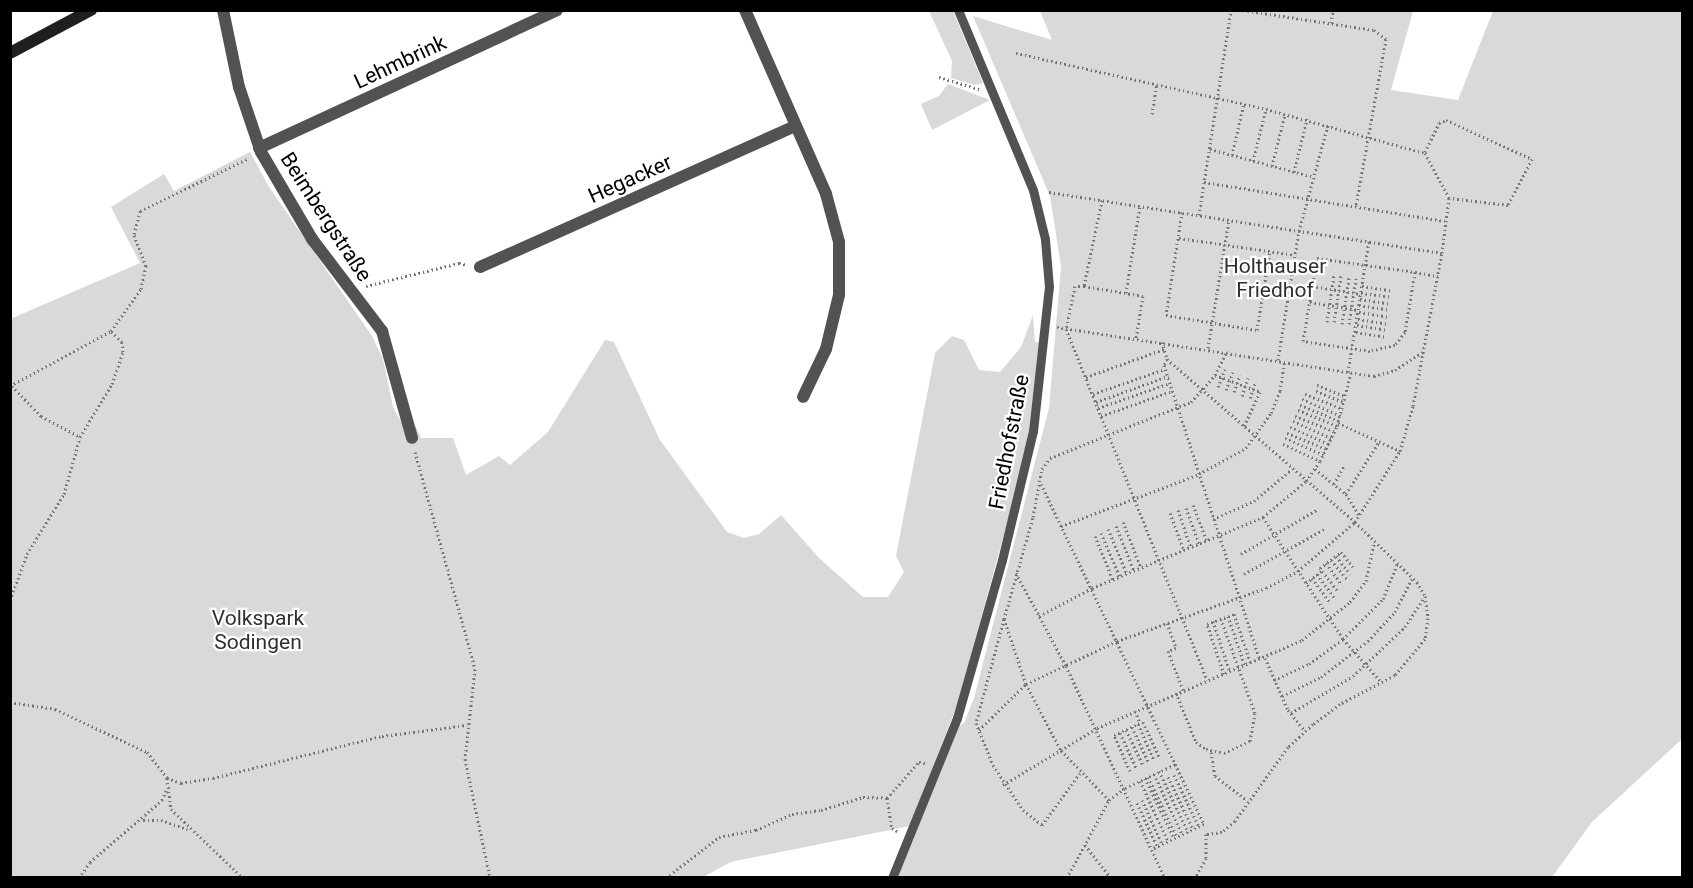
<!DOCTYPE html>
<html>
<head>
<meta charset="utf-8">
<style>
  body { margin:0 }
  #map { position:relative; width:1693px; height:888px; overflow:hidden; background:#fff; font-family:Roboto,sans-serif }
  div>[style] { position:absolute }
  .green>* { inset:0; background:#d9d9d9 }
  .path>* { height:3px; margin-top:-1.5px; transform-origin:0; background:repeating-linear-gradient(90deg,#747474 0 1.5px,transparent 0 4.5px) }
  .lane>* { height:9px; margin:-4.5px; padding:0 4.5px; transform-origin:4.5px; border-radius:4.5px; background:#525252 }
  .street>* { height:12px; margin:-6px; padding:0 6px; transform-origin:6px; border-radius:6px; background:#525252 }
  .secondary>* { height:12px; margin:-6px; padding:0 6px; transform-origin:6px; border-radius:6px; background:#1f1f1f }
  span { translate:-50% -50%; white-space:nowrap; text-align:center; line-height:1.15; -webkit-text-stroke:4.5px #fff; paint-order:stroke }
  .street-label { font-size:21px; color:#000 }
  .park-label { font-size:21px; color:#303030 }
  .frame { position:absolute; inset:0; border:12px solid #000; pointer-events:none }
</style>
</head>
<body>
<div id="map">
  <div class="green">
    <i style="clip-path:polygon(929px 11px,953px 11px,983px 83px,975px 85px,951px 78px,952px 61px)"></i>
    <i style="clip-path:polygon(1040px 11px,1413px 11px,1391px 90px,1458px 100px,1493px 11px,1682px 11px,1682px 739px,1592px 822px,1552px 877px,896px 878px,954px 729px,964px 723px,974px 698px,1049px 408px,1061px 266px,1050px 196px,973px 16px,1052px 40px)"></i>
    <i style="clip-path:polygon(948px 84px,990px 100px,932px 130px,921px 104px,939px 96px)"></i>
    <i style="clip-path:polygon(250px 152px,269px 187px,372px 336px,383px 359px,393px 407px,405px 429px,415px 425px,421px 438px,453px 438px,466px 475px,499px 456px,510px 465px,548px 432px,605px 340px,614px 342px,660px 440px,727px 532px,744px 538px,759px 534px,781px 515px,819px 558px,863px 597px,888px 597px,904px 572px,896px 556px,935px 353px,952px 336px,964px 340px,979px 370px,1000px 372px,1021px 347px,1033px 315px,1035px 342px,1039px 342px,1029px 431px,1011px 509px,957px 705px,910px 826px,731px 862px,703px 877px,11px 877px,10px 319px,140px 263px,111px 207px,164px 174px,174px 191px)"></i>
  </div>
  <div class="path">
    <i style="left:1243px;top:10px;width:133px;rotate:8.7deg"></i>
    <i style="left:1374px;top:30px;width:15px;rotate:37deg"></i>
    <i style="left:1386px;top:39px;width:169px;rotate:100.2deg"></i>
    <i style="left:1331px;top:23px;width:13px;rotate:-81deg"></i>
    <i style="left:1016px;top:53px;width:256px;rotate:12.6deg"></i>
    <i style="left:1266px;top:109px;width:165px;rotate:15.5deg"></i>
    <i style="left:1425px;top:153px;width:51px;rotate:61.9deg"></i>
    <i style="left:1449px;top:198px;width:55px;rotate:97.3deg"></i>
    <i style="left:939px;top:77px;width:42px;rotate:16.7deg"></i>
    <i style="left:1152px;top:114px;width:30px;rotate:-81deg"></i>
    <i style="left:1210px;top:149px;width:108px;rotate:15.1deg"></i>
    <i style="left:1425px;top:152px;width:32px;rotate:-64deg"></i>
    <i style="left:1439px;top:123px;width:8px;rotate:-23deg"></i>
    <i style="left:1446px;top:120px;width:94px;rotate:24.4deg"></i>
    <i style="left:1532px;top:159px;width:52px;rotate:117.6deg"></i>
    <i style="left:1508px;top:205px;width:59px;rotate:-173.2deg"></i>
    <i style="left:1232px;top:155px;width:53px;rotate:-77deg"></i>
    <i style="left:1253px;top:161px;width:54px;rotate:-76deg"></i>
    <i style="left:1272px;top:166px;width:54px;rotate:-76deg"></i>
    <i style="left:1294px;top:172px;width:55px;rotate:-76.2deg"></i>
    <i style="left:1204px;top:182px;width:244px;rotate:9.2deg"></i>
    <i style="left:1102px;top:200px;width:88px;rotate:101.8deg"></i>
    <i style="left:1084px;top:286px;width:9px;rotate:180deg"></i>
    <i style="left:1075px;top:286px;width:44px;rotate:101.8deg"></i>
    <i style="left:1066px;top:329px;width:378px;rotate:68.1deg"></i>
    <i style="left:1182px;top:212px;width:104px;rotate:98.8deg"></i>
    <i style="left:1166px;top:315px;width:92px;rotate:9.4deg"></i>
    <i style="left:1257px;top:330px;width:80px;rotate:-80.7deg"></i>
    <i style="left:1199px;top:215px;width:207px;rotate:-81.1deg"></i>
    <i style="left:1179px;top:238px;width:117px;rotate:8.3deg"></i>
    <i style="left:1415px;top:272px;width:61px;rotate:99.5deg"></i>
    <i style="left:1405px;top:332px;width:16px;rotate:128deg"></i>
    <i style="left:1395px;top:345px;width:26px;rotate:167deg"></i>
    <i style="left:1370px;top:351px;width:68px;rotate:-171.5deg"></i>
    <i style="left:1303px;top:341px;width:84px;rotate:-80.4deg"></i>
    <i style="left:1317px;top:258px;width:99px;rotate:8.1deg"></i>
    <i style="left:1415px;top:272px;width:23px;rotate:10deg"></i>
    <i style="left:366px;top:286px;width:96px;rotate:-13.9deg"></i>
    <i style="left:459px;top:263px;width:9px;rotate:13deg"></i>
    <i style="left:1084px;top:286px;width:60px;rotate:9.6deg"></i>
    <i style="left:1143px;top:296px;width:43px;rotate:99.5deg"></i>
    <i style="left:1312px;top:286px;width:50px;rotate:9.3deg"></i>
    <i style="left:1362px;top:286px;width:31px;rotate:9deg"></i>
    <i style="left:1126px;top:293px;width:88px;rotate:-80.9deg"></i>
    <i style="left:1361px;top:293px;width:31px;rotate:7deg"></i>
    <i style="left:1360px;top:299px;width:31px;rotate:9deg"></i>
    <i style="left:1310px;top:302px;width:49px;rotate:9.5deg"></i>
    <i style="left:1359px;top:305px;width:31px;rotate:9deg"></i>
    <i style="left:1359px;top:312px;width:30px;rotate:9deg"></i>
    <i style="left:1358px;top:319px;width:30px;rotate:9deg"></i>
    <i style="left:1327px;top:322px;width:48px;rotate:-81.5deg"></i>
    <i style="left:1334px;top:322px;width:47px;rotate:-81.3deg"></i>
    <i style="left:1342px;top:324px;width:47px;rotate:-81.3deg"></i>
    <i style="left:1349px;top:324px;width:46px;rotate:-81.2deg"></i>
    <i style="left:1357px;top:325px;width:30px;rotate:9deg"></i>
    <i style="left:1057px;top:327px;width:321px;rotate:8.8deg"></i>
    <i style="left:1374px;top:376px;width:22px;rotate:-16deg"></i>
    <i style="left:1395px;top:370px;width:35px;rotate:-33deg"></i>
    <i style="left:1356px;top:332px;width:30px;rotate:9deg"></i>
    <i style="left:1162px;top:342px;width:18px;rotate:74deg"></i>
    <i style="left:1167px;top:359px;width:249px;rotate:40.9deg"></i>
    <i style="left:1355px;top:522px;width:86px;rotate:44.1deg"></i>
    <i style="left:1417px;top:582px;width:16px;rotate:60deg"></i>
    <i style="left:1425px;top:596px;width:22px;rotate:82deg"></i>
    <i style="left:1428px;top:618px;width:21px;rotate:98deg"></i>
    <i style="left:1425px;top:639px;width:47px;rotate:129.8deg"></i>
    <i style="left:1395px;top:675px;width:62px;rotate:152.2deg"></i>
    <i style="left:1340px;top:704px;width:34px;rotate:143deg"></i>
    <i style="left:1313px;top:724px;width:34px;rotate:137deg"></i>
    <i style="left:1288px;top:747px;width:91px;rotate:125.6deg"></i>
    <i style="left:1235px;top:821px;width:17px;rotate:140deg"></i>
    <i style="left:1222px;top:832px;width:16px;rotate:173deg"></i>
    <i style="left:1206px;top:834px;width:24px;rotate:90deg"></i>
    <i style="left:1206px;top:858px;width:23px;rotate:119deg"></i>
    <i style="left:1208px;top:348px;width:130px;rotate:-80.7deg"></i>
    <i style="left:1167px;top:359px;width:7px;rotate:117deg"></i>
    <i style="left:1164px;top:365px;width:310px;rotate:72deg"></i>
    <i style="left:1278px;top:360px;width:131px;rotate:-80.8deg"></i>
    <i style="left:1299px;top:231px;width:110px;rotate:-74.7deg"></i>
    <i style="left:1348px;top:372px;width:133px;rotate:-80.9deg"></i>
    <i style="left:1215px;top:375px;width:48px;rotate:20.7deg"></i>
    <i style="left:1260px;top:392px;width:38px;rotate:115deg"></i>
    <i style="left:1086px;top:377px;width:83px;rotate:-19.7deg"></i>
    <i style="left:1317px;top:385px;width:31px;rotate:22deg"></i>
    <i style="left:10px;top:386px;width:115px;rotate:-28.6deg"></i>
    <i style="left:12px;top:386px;width:42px;rotate:46deg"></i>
    <i style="left:41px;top:416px;width:44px;rotate:28.3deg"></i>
    <i style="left:1218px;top:387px;width:19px;rotate:-69deg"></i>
    <i style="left:1226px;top:390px;width:19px;rotate:-69deg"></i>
    <i style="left:1316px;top:391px;width:31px;rotate:22deg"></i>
    <i style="left:1234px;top:392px;width:18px;rotate:-71deg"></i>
    <i style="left:1093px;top:394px;width:76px;rotate:-19.1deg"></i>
    <i style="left:1305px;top:394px;width:41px;rotate:21.5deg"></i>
    <i style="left:1242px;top:396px;width:19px;rotate:-72deg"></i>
    <i style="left:1250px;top:398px;width:18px;rotate:-71deg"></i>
    <i style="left:1302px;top:399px;width:43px;rotate:23.6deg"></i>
    <i style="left:1096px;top:402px;width:77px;rotate:-19.9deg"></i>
    <i style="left:1300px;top:405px;width:42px;rotate:22.3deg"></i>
    <i style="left:1098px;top:408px;width:76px;rotate:-19.1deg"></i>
    <i style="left:1298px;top:410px;width:42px;rotate:22.3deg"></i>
    <i style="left:1101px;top:416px;width:75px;rotate:-19.4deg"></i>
    <i style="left:1295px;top:416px;width:43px;rotate:21.8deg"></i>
    <i style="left:1293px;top:421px;width:42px;rotate:24.1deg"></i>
    <i style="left:1338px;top:423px;width:68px;rotate:24.3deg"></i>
    <i style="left:1290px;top:427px;width:43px;rotate:23.6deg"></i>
    <i style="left:1287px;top:433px;width:42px;rotate:22.3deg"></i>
    <i style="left:1285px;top:438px;width:43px;rotate:23.6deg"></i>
    <i style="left:1283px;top:444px;width:41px;rotate:24.7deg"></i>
    <i style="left:415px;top:452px;width:225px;rotate:74.5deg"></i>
    <i style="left:475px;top:669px;width:91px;rotate:96.3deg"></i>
    <i style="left:465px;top:759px;width:122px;rotate:78.1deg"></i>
    <i style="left:1315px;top:469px;width:40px;rotate:39deg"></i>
    <i style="left:1346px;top:494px;width:25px;rotate:58deg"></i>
    <i style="left:1041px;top:484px;width:377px;rotate:64.4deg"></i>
    <i style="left:1204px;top:824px;width:58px;rotate:154.3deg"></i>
    <i style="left:1334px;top:484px;width:21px;rotate:-61deg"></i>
    <i style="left:1346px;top:494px;width:62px;rotate:-57.6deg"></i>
    <i style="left:1193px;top:505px;width:40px;rotate:69deg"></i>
    <i style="left:1186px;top:508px;width:38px;rotate:70deg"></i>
    <i style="left:1178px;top:510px;width:39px;rotate:71deg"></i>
    <i style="left:1170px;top:513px;width:40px;rotate:69.8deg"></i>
    <i style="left:1263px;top:517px;width:146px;rotate:56.7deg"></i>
    <i style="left:1343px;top:639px;width:59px;rotate:48.4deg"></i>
    <i style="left:1213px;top:519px;width:45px;rotate:-23.7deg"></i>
    <i style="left:1254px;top:501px;width:50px;rotate:-40.1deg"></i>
    <i style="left:1123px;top:522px;width:49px;rotate:68.6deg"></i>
    <i style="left:1061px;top:526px;width:147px;rotate:-20.6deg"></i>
    <i style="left:1199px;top:474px;width:54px;rotate:-29deg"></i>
    <i style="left:1246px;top:448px;width:43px;rotate:-54.5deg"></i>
    <i style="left:1271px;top:413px;width:24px;rotate:-68deg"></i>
    <i style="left:1280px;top:391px;width:30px;rotate:-81deg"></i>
    <i style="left:1116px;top:526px;width:48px;rotate:68.2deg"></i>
    <i style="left:1108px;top:529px;width:49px;rotate:67.1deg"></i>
    <i style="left:1101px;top:533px;width:48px;rotate:66.6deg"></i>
    <i style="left:1095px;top:536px;width:48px;rotate:67.8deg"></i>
    <i style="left:1241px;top:554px;width:89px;rotate:-30.3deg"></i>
    <i style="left:1336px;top:556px;width:23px;rotate:52deg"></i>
    <i style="left:1331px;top:560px;width:25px;rotate:50deg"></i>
    <i style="left:1326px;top:563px;width:26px;rotate:54deg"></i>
    <i style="left:1016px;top:573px;width:106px;rotate:61.7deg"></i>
    <i style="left:1066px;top:666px;width:234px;rotate:65deg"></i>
    <i style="left:1244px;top:574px;width:94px;rotate:-29.3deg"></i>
    <i style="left:1317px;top:574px;width:29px;rotate:54deg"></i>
    <i style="left:1312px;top:578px;width:29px;rotate:54deg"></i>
    <i style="left:1306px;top:583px;width:21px;rotate:-37deg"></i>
    <i style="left:1337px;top:590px;width:28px;rotate:-128deg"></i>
    <i style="left:1320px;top:568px;width:26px;rotate:-37deg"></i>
    <i style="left:1341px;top:552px;width:19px;rotate:51deg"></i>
    <i style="left:10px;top:600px;width:49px;rotate:-69.7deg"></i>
    <i style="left:27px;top:554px;width:70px;rotate:-58.3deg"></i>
    <i style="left:64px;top:494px;width:59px;rotate:-74.3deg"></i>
    <i style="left:80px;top:437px;width:62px;rotate:-58.9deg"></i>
    <i style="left:112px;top:384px;width:34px;rotate:-71deg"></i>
    <i style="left:123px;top:352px;width:10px;rotate:-96deg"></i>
    <i style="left:122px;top:342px;width:16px;rotate:-135deg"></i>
    <i style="left:111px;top:331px;width:52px;rotate:-54.5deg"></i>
    <i style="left:141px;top:289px;width:24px;rotate:-78deg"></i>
    <i style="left:146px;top:266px;width:34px;rotate:-111deg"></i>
    <i style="left:134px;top:234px;width:24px;rotate:-75deg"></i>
    <i style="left:140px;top:211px;width:121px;rotate:-25.9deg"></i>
    <i style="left:1039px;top:616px;width:60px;rotate:-27.8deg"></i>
    <i style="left:1092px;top:588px;width:185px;rotate:-22.5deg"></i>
    <i style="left:1263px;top:517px;width:56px;rotate:-39.9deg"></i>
    <i style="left:1306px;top:481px;width:24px;rotate:-55deg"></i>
    <i style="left:1320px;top:461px;width:39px;rotate:-64deg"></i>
    <i style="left:1337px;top:426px;width:55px;rotate:-75.2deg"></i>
    <i style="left:1228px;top:616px;width:53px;rotate:71.2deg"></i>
    <i style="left:1004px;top:619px;width:108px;rotate:105.1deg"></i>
    <i style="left:976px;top:723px;width:45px;rotate:68deg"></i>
    <i style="left:993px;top:765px;width:54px;rotate:56.3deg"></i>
    <i style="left:1023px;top:810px;width:24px;rotate:38deg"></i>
    <i style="left:1042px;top:825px;width:64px;rotate:-53.8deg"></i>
    <i style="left:1213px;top:621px;width:54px;rotate:71.6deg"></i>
    <i style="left:1167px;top:623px;width:27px;rotate:70deg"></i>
    <i style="left:1176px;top:648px;width:9px;rotate:159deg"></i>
    <i style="left:1168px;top:651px;width:42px;rotate:69deg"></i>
    <i style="left:1265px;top:658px;width:57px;rotate:66.1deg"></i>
    <i style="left:1288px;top:710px;width:27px;rotate:51deg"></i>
    <i style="left:1224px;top:674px;width:53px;rotate:-108.8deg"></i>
    <i style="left:1207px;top:624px;width:29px;rotate:-20deg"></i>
    <i style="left:1234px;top:614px;width:53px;rotate:71.2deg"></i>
    <i style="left:1274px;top:680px;width:38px;rotate:-25deg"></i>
    <i style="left:1309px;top:664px;width:42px;rotate:-36.3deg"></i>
    <i style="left:1343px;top:639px;width:57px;rotate:-45deg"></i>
    <i style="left:1383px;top:599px;width:38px;rotate:-68deg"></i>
    <i style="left:1176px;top:693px;width:53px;rotate:67.8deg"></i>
    <i style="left:1196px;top:742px;width:12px;rotate:35deg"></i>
    <i style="left:1206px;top:749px;width:18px;rotate:13deg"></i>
    <i style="left:1224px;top:753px;width:29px;rotate:-25deg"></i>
    <i style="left:1250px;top:741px;width:28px;rotate:-80deg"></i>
    <i style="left:1255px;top:713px;width:100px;rotate:-109.9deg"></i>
    <i style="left:1282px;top:696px;width:43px;rotate:-26deg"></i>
    <i style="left:1321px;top:677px;width:59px;rotate:-37.5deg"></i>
    <i style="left:1368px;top:641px;width:40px;rotate:-47deg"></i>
    <i style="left:1395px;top:612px;width:37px;rotate:-63deg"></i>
    <i style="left:10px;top:702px;width:46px;rotate:8.8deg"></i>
    <i style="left:55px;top:709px;width:102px;rotate:25.1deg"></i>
    <i style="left:147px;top:752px;width:33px;rotate:52deg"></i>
    <i style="left:167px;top:778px;width:31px;rotate:83deg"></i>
    <i style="left:171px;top:809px;width:100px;rotate:43.8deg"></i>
    <i style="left:1135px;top:711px;width:13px;rotate:67deg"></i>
    <i style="left:1291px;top:713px;width:72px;rotate:-30.8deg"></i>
    <i style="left:1353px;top:676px;width:71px;rotate:-43.3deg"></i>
    <i style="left:1405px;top:627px;width:35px;rotate:-57deg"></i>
    <i style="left:1138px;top:724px;width:39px;rotate:66deg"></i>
    <i style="left:1132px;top:727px;width:40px;rotate:65deg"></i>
    <i style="left:979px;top:730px;width:66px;rotate:-44.4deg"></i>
    <i style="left:1026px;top:684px;width:101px;rotate:-25.3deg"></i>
    <i style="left:1117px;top:641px;width:158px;rotate:-19.6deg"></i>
    <i style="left:1266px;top:588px;width:36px;rotate:-28deg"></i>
    <i style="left:1298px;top:571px;width:75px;rotate:-40.7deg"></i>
    <i style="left:1355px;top:522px;width:84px;rotate:-57.6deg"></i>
    <i style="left:1400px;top:451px;width:47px;rotate:-73.9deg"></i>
    <i style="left:1413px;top:406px;width:156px;rotate:-79.3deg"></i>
    <i style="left:1442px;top:253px;width:400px;rotate:-171.2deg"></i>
    <i style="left:1126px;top:730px;width:39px;rotate:64deg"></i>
    <i style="left:1120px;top:733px;width:38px;rotate:65deg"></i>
    <i style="left:1211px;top:752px;width:24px;rotate:81deg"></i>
    <i style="left:1215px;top:776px;width:41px;rotate:37.1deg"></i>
    <i style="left:1130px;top:771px;width:39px;rotate:-114deg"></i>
    <i style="left:1114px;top:735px;width:26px;rotate:-25deg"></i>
    <i style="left:1138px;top:724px;width:5px;rotate:-22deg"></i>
    <i style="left:1143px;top:722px;width:40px;rotate:65deg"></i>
    <i style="left:1159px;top:771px;width:68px;rotate:64.6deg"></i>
    <i style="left:1154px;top:774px;width:66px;rotate:65deg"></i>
    <i style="left:1174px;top:775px;width:58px;rotate:64.3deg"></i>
    <i style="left:1148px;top:777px;width:67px;rotate:64.2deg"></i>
    <i style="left:1168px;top:777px;width:58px;rotate:64.3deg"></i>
    <i style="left:167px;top:778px;width:15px;rotate:20deg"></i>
    <i style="left:181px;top:783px;width:32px;rotate:-9deg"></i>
    <i style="left:213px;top:778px;width:174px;rotate:-14deg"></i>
    <i style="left:382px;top:736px;width:86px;rotate:-7.4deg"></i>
    <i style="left:1145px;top:778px;width:67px;rotate:64.2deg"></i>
    <i style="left:1140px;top:781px;width:66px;rotate:65deg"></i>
    <i style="left:1003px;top:785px;width:110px;rotate:-31.2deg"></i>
    <i style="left:1097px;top:728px;width:223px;rotate:-23.2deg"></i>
    <i style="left:1302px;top:640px;width:61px;rotate:-38.4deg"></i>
    <i style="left:1350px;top:602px;width:26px;rotate:-53deg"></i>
    <i style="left:1366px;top:581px;width:38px;rotate:-78deg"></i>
    <i style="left:887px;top:798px;width:48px;rotate:-48.4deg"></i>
    <i style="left:919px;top:762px;width:6px;rotate:9deg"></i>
    <i style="left:1109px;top:800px;width:20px;rotate:-37deg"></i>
    <i style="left:1125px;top:788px;width:56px;rotate:-25.2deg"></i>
    <i style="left:1142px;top:800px;width:48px;rotate:65.6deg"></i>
    <i style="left:1137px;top:803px;width:47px;rotate:65.1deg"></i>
    <i style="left:143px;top:820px;width:18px"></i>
    <i style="left:161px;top:820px;width:28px;rotate:19deg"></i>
    <i style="left:1085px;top:845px;width:42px;rotate:51.8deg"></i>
    <i style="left:79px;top:878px;width:19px;rotate:-55deg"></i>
    <i style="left:90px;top:862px;width:95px;rotate:-40.7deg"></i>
    <i style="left:162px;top:800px;width:13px;rotate:-67deg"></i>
    <i style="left:666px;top:878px;width:67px;rotate:-37.7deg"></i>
    <i style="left:719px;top:837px;width:38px;rotate:-11deg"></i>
    <i style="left:756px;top:830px;width:39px;rotate:-24deg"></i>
    <i style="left:792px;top:814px;width:29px;rotate:-8deg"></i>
    <i style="left:821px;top:810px;width:44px;rotate:-17.2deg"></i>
    <i style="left:863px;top:797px;width:24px;rotate:2deg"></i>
    <i style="left:887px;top:798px;width:30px;rotate:81deg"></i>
    <i style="left:892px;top:828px;width:6px;rotate:31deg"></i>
    <i style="left:1067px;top:878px;width:89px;rotate:-61.7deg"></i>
    <i style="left:1109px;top:800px;width:71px;rotate:-133.9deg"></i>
    <i style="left:1060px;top:749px;width:73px;rotate:-117.6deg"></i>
    <i style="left:1026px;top:684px;width:69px;rotate:-108.7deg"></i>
    <i style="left:1004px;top:619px;width:106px;rotate:-74.1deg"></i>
    <i style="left:1033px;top:517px;width:49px;rotate:-79.4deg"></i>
    <i style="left:1042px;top:469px;width:14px;rotate:-54deg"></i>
    <i style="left:1050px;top:458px;width:152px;rotate:-21.7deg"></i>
    <i style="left:1191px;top:402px;width:36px;rotate:-48deg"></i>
    <i style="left:1215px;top:375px;width:27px;rotate:-63deg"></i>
  </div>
  <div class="lane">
    <i style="left:892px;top:878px;width:173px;rotate:-67.9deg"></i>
    <i style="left:957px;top:718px;width:164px;rotate:-74.1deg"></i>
    <i style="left:1002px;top:560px;width:133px;rotate:-76.5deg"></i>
    <i style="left:1033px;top:431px;width:145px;rotate:-83.7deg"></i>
    <i style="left:1049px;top:287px;width:48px;rotate:-94.8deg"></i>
    <i style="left:1045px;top:239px;width:50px;rotate:-103.8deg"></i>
    <i style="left:1033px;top:190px;width:195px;rotate:-112.6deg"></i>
  </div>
  <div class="street">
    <i style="left:223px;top:10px;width:79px;rotate:78.3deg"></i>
    <i style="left:239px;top:87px;width:69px;rotate:71.3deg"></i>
    <i style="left:261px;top:152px;width:101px;rotate:59.6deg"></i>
    <i style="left:312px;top:239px;width:116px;rotate:52.7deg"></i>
    <i style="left:382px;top:331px;width:111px;rotate:74.3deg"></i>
    <i style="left:745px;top:10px;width:201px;rotate:66.2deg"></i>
    <i style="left:826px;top:194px;width:50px;rotate:74.8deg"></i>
    <i style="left:839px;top:242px;width:53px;rotate:90deg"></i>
    <i style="left:839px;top:295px;width:56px;rotate:103.5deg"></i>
    <i style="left:826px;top:349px;width:53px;rotate:115.6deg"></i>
    <i style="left:259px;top:148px;width:328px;rotate:-24.8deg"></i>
    <i style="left:480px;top:267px;width:345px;rotate:-24.1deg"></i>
  </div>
  <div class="secondary">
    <i style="left:10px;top:53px;width:92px;rotate:-28deg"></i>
  </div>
  <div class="street-label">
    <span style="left:400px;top:62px;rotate:-25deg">Lehmbrink</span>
    <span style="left:630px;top:179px;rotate:-24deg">Hegacker</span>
    <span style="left:326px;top:217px;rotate:57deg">Beimbergstraße</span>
    <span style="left:1009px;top:442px;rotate:-79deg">Friedhofstraße</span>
  </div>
  <div class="park-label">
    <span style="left:1275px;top:278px">Holthauser<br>Friedhof</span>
    <span style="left:258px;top:630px">Volkspark<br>Sodingen</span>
  </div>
  <div class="frame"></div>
</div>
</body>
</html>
